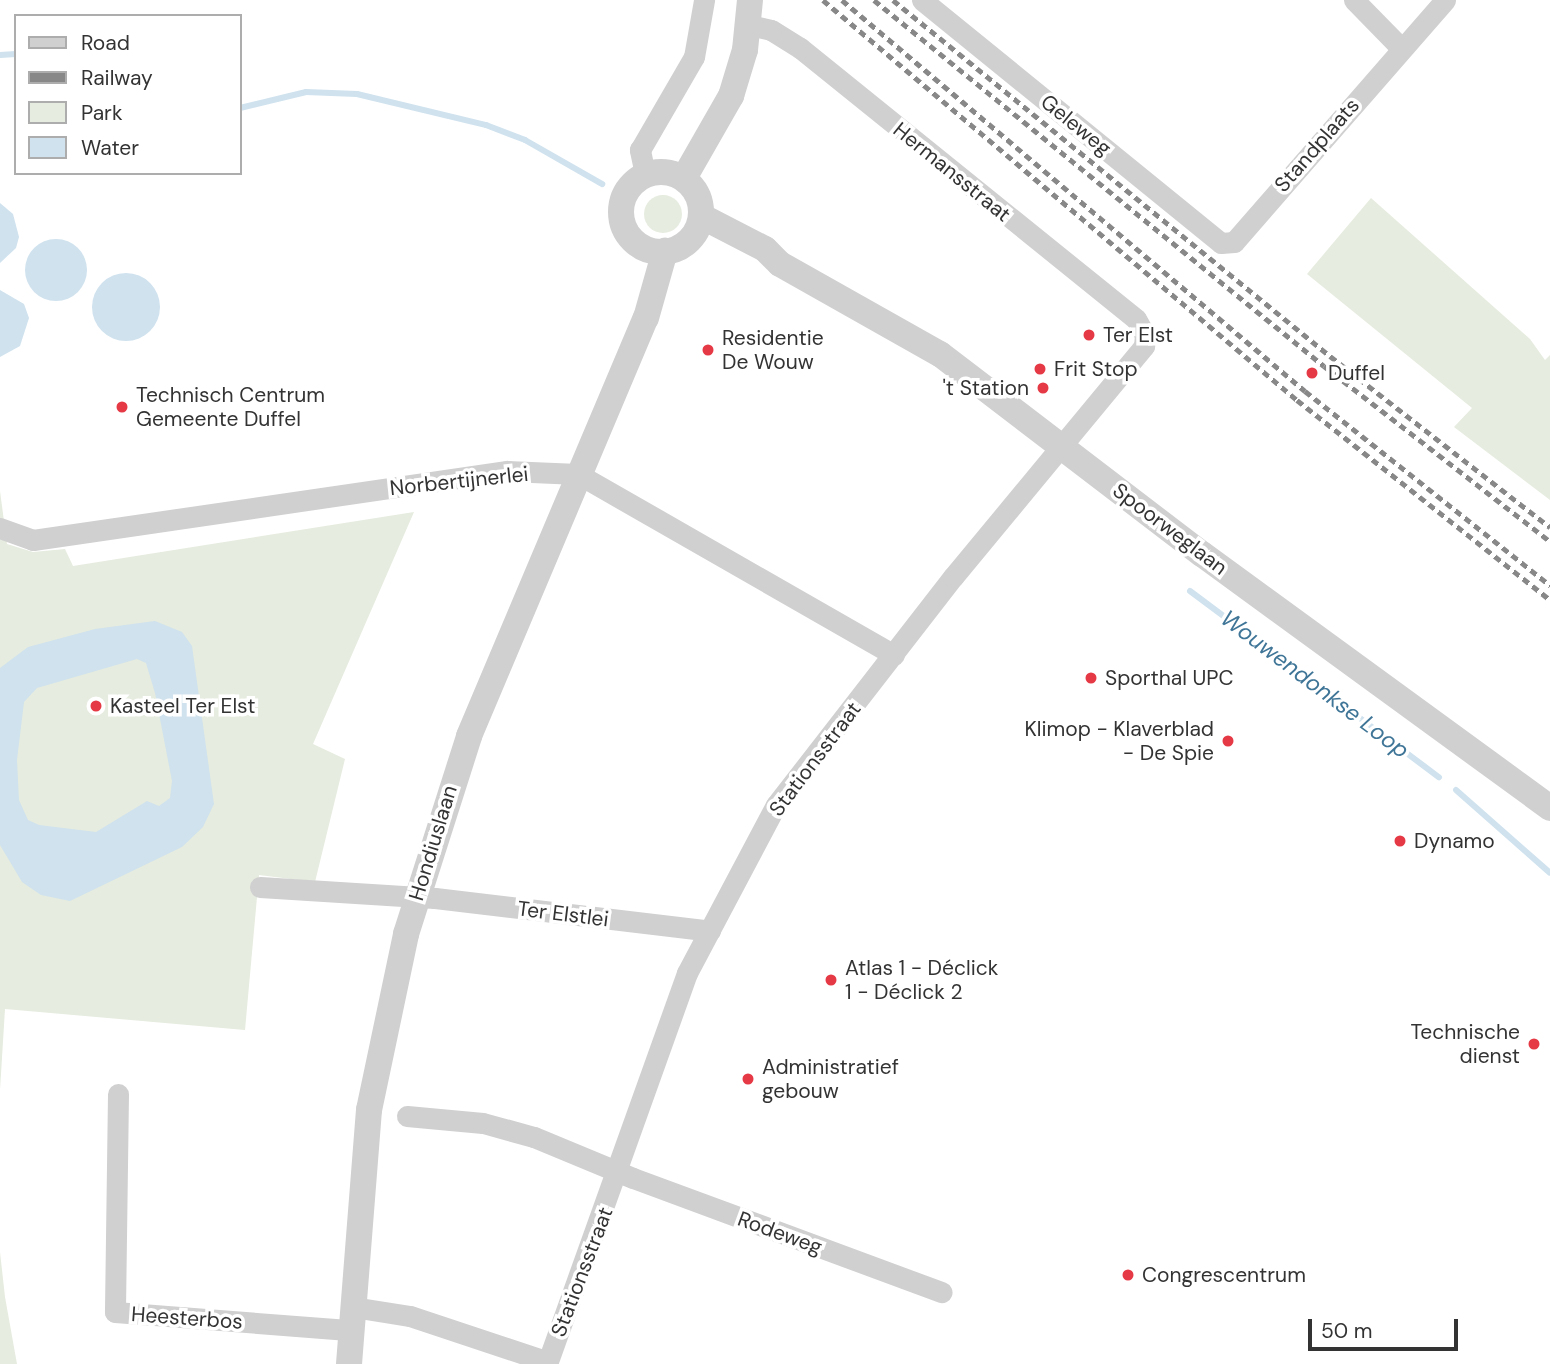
<!DOCTYPE html>
<html>
<head>
<meta charset="utf-8">
<style>
  body { margin:0 }
  #map { position:relative; width:1550px; height:1364px; overflow:hidden; background:#fff; font-family:"DM Sans",sans-serif }
  div>[style] { position:absolute }
  .green>* { inset:0; background:#e6ecdf }
  .round { border-radius:50% }
  .water>* { inset:0; background:#cfe2ee }
  .stream>* { height:6px; margin:-3px; padding:0 3px; transform-origin:3px; border-radius:3px; background:#cfe2ee }
  .minor>* { height:21px; margin:-10.5px; padding:0 10.5px; transform-origin:10.5px; border-radius:10.5px; background:#d0d0d0 }
  .tertiary>* { height:26px; margin:-13px; padding:0 13px; transform-origin:13px; border-radius:13px; background:#d0d0d0 }
  .tertiary>.ring { margin:-13px; padding:0; box-sizing:content-box; background:none; border:26px solid #d0d0d0; border-radius:50% }
  .rail>* { height:5px; margin-top:-2.5px; transform-origin:0; background:repeating-linear-gradient(90deg,#888 0 7px,transparent 0 12px) }
  .dots>* { width:19px; height:19px; translate:-50% -50%; box-sizing:border-box; border:4px solid #fff; border-radius:50% }
  span { translate:-50% -50%; white-space:nowrap; text-align:center; line-height:1.15; -webkit-text-stroke:7px #fff; paint-order:stroke }
  .street-label { font-size:21px; color:#333 }
  .poi-label { font-size:21px; color:#333 }
  .left { translate:0 -50%; text-align:left }
  .right { translate:-100% -50%; text-align:right }
  .water-label { font-size:23px; color:#3f7597; font-style:italic }
  .legend { position:absolute; left:14px; top:14px; width:228px; height:161px; box-sizing:border-box; background:#fff; border:2px solid #adadad; margin:0; padding:9px 12px; list-style:none; font-size:21px; color:#333 }
  .legend li { display:flex; align-items:center; gap:14px; height:35px }
  .legend b { width:35px; border:2px solid #adadad }
  .scale { position:absolute; left:1308px; top:1319px; width:150px; height:32px; box-sizing:border-box; border:4px solid #333; border-top:0; padding-left:9px; font-size:21px; line-height:24px; white-space:nowrap; color:#333; -webkit-text-stroke:5px #fff; paint-order:stroke }
</style>
</head>
<body>
<div id="map">
  <div class="green">
    <i class="round" style="left:644px;top:195px;width:38px;height:38px"></i>
    <i style="clip-path:polygon(1371px 198px,1530px 339px,1545px 360px,1550px 355px,1550px 500px,1454px 427px,1472px 408px,1307px 274px)"></i>
    <i style="clip-path:polygon(0 491px,7px 544px,33px 552px,65px 549px,73px 566px,414px 512px,313px 744px,345px 759px,315px 882px,259px 875px,245px 1030px,5px 1009px,0 1090px)"></i>
    <i style="clip-path:polygon(0 1252px,5px 1297px,17px 1364px,0 1364px)"></i>
  </div>
  <div class="water">
    <i style="clip-path:polygon(0 203px,13px 214px,19px 237px,16px 248px,0 263px)"></i>
    <i class="round" style="left:25px;top:239px;width:62px;height:62px"></i>
    <i class="round" style="left:92px;top:273px;width:68px;height:68px"></i>
    <i style="clip-path:polygon(0 290px,24px 304px,29px 318px,20px 346px,0 357px)"></i>
    <i style="clip-path:polygon(evenodd,155px 621px,182px 632px,192px 646px,214px 804px,203px 827px,182px 847px,70px 901px,41px 895px,22px 882px,0 845px,0 668px,28px 647px,95px 629px,155px 621px,137px 659px,146px 663px,155px 693px,172px 781px,170px 798px,159px 806px,147px 801px,96px 832px,39px 825px,28px 820px,19px 800px,17px 760px,24px 702px,37px 688px,137px 659px)"></i>
  </div>
  <div class="stream">
    <i style="left:0;top:55px;width:16px;rotate:-4deg"></i>
    <i style="left:240px;top:108px;width:68px;rotate:-13.6deg"></i>
    <i style="left:306px;top:92px;width:51px;rotate:2.2deg"></i>
    <i style="left:357px;top:94px;width:133px;rotate:13.5deg"></i>
    <i style="left:486px;top:125px;width:42px;rotate:21deg"></i>
    <i style="left:525px;top:140px;width:89px;rotate:29.7deg"></i>
    <i style="left:1190px;top:591px;width:311px;rotate:36.8deg"></i>
    <i style="left:1456px;top:790px;width:125px;rotate:41.4deg"></i>
  </div>
  <div class="minor">
    <i style="left:922px;top:0;width:385px;rotate:39.1deg"></i>
    <i style="left:1221px;top:243px;width:13px;rotate:-4deg"></i>
    <i style="left:1234px;top:242px;width:321px;rotate:-48.9deg"></i>
    <i style="left:1354px;top:0;width:67px;rotate:45.6deg"></i>
    <i style="left:645px;top:174px;width:25px;rotate:-102deg"></i>
    <i style="left:640px;top:150px;width:108px;rotate:-59.9deg"></i>
    <i style="left:694px;top:57px;width:58px;rotate:-80deg"></i>
    <i style="left:0;top:528px;width:35px;rotate:20deg"></i>
    <i style="left:33px;top:540px;width:479px;rotate:-8.3deg"></i>
    <i style="left:507px;top:471px;width:71px;rotate:2.4deg"></i>
    <i style="left:578px;top:474px;width:364px;rotate:29.8deg"></i>
    <i style="left:260px;top:887px;width:175px;rotate:3.6deg"></i>
    <i style="left:435px;top:898px;width:277px;rotate:6.8deg"></i>
    <i style="left:118px;top:1094px;width:218px;rotate:90.8deg"></i>
    <i style="left:115px;top:1312px;width:237px;rotate:4.4deg"></i>
    <i style="left:407px;top:1116px;width:76px;rotate:5.3deg"></i>
    <i style="left:483px;top:1123px;width:53px;rotate:15.4deg"></i>
    <i style="left:534px;top:1137px;width:107px;rotate:22.5deg"></i>
    <i style="left:633px;top:1178px;width:329px;rotate:20.3deg"></i>
    <i style="left:353px;top:1307px;width:58px;rotate:9deg"></i>
    <i style="left:410px;top:1316px;width:145px;rotate:18.4deg"></i>
    <i style="left:547px;top:1364px;width:415px;rotate:-70.3deg"></i>
    <i style="left:687px;top:973px;width:190px;rotate:-62.1deg"></i>
    <i style="left:776px;top:805px;width:289px;rotate:-52.2deg"></i>
    <i style="left:953px;top:577px;width:300px;rotate:-50.4deg"></i>
    <i style="left:1144px;top:346px;width:11px;rotate:-85deg"></i>
    <i style="left:1145px;top:335px;width:18px;rotate:-119deg"></i>
    <i style="left:1136px;top:319px;width:432px;rotate:-141.1deg"></i>
    <i style="left:800px;top:48px;width:34px;rotate:-148deg"></i>
    <i style="left:771px;top:30px;width:23px;rotate:-167deg"></i>
  </div>
  <div class="tertiary">
    <i class="ring" style="left:621px;top:172px;width:54px;height:54px"></i>
    <i style="left:684px;top:178px;width:95px;rotate:-60.2deg"></i>
    <i style="left:731px;top:96px;width:48px;rotate:-73.1deg"></i>
    <i style="left:745px;top:50px;width:50px;rotate:-84.3deg"></i>
    <i style="left:701px;top:216px;width:72px;rotate:27.3deg"></i>
    <i style="left:765px;top:249px;width:21px;rotate:45deg"></i>
    <i style="left:780px;top:264px;width:184px;rotate:29.4deg"></i>
    <i style="left:940px;top:354px;width:330px;rotate:37.4deg"></i>
    <i style="left:1202px;top:554px;width:431px;rotate:36.1deg"></i>
    <i style="left:349px;top:1364px;width:255px;rotate:-85.5deg"></i>
    <i style="left:369px;top:1110px;width:180px;rotate:-78.1deg"></i>
    <i style="left:406px;top:934px;width:208px;rotate:-72.3deg"></i>
    <i style="left:469px;top:736px;width:454px;rotate:-67.1deg"></i>
    <i style="left:646px;top:318px;width:70px;rotate:-74.2deg"></i>
  </div>
  <div class="rail">
    <i style="left:823px;top:0;width:620px;rotate:40.16deg"></i>
    <i style="left:1297px;top:400px;width:323px;rotate:38.3deg"></i>
    <i style="left:842px;top:0;width:606px;rotate:40.18deg"></i>
    <i style="left:1305px;top:391px;width:313px;rotate:38.4deg"></i>
    <i style="left:874px;top:0;width:580px;rotate:39.12deg"></i>
    <i style="left:1324px;top:366px;width:286px;rotate:37.8deg"></i>
    <i style="left:893px;top:0;width:564px;rotate:39.17deg"></i>
    <i style="left:1330px;top:356px;width:279px;rotate:37.9deg"></i>
  </div>
  <div class="dots">
    <i style="left:1089px;top:335px;background:#e63946"></i>
    <i style="left:708px;top:350px;background:#e63946"></i>
    <i style="left:1040px;top:369px;background:#e63946"></i>
    <i style="left:1312px;top:373px;background:#e63946"></i>
    <i style="left:1043px;top:388px;background:#e63946"></i>
    <i style="left:122px;top:407px;background:#e63946"></i>
    <i style="left:1091px;top:678px;background:#e63946"></i>
    <i style="left:96px;top:706px;background:#e63946"></i>
    <i style="left:1228px;top:741px;background:#e63946"></i>
    <i style="left:1400px;top:841px;background:#e63946"></i>
    <i style="left:831px;top:980px;background:#e63946"></i>
    <i style="left:1534px;top:1044px;background:#e63946"></i>
    <i style="left:748px;top:1079px;background:#e63946"></i>
    <i style="left:1128px;top:1275px;background:#e63946"></i>
  </div>
  <div class="street-label">
    <span style="left:1076px;top:125px;rotate:39deg">Geleweg</span>
    <span style="left:1317px;top:145px;rotate:-49deg">Standplaats</span>
    <span style="left:952px;top:172px;rotate:39deg">Hermansstraat</span>
    <span style="left:459px;top:481px;rotate:-6deg">Norbertijnerlei</span>
    <span style="left:1170px;top:529px;rotate:37deg">Spoorweglaan</span>
    <span style="left:815px;top:759px;rotate:-53deg">Stationsstraat</span>
    <span style="left:433px;top:843px;rotate:-73deg">Hondiuslaan</span>
    <span style="left:563px;top:914px;rotate:7deg">Ter Elstlei</span>
    <span style="left:780px;top:1233px;rotate:20deg">Rodeweg</span>
    <span style="left:582px;top:1272px;rotate:-69deg">Stationsstraat</span>
    <span style="left:187px;top:1318px;rotate:4deg">Heesterbos</span>
  </div>
  <div class="poi-label">
    <span class="left" style="left:1103px;top:335px">Ter Elst</span>
    <span class="left" style="left:722px;top:350px">Residentie<br>De Wouw</span>
    <span class="left" style="left:1054px;top:369px">Frit Stop</span>
    <span class="left" style="left:1328px;top:373px">Duffel</span>
    <span class="right" style="left:1029px;top:388px">'t Station</span>
    <span class="left" style="left:136px;top:407px">Technisch Centrum<br>Gemeente Duffel</span>
    <span class="left" style="left:1105px;top:678px">Sporthal UPC</span>
    <span class="left" style="left:110px;top:706px">Kasteel Ter Elst</span>
    <span class="right" style="left:1214px;top:741px">Klimop - Klaverblad<br>- De Spie</span>
    <span class="left" style="left:1414px;top:841px">Dynamo</span>
    <span class="left" style="left:845px;top:980px">Atlas 1 - Déclick<br>1 - Déclick 2</span>
    <span class="right" style="left:1520px;top:1044px">Technische<br>dienst</span>
    <span class="left" style="left:762px;top:1079px">Administratief<br>gebouw</span>
    <span class="left" style="left:1142px;top:1275px">Congrescentrum</span>
  </div>
  <div class="water-label">
    <span style="left:1315px;top:684px;rotate:37deg">Wouwendonkse Loop</span>
  </div>
  <ul class="legend">
  <li><b style="height:9px;background:#d0d0d0"></b>Road</li>
  <li><b style="height:9px;background:#888"></b>Railway</li>
  <li><b style="height:19px;background:#e6ecdf"></b>Park</li>
  <li><b style="height:19px;background:#cfe2ee"></b>Water</li>
  </ul>
  <div class="scale">50 m</div>
</div>
</body>
</html>
